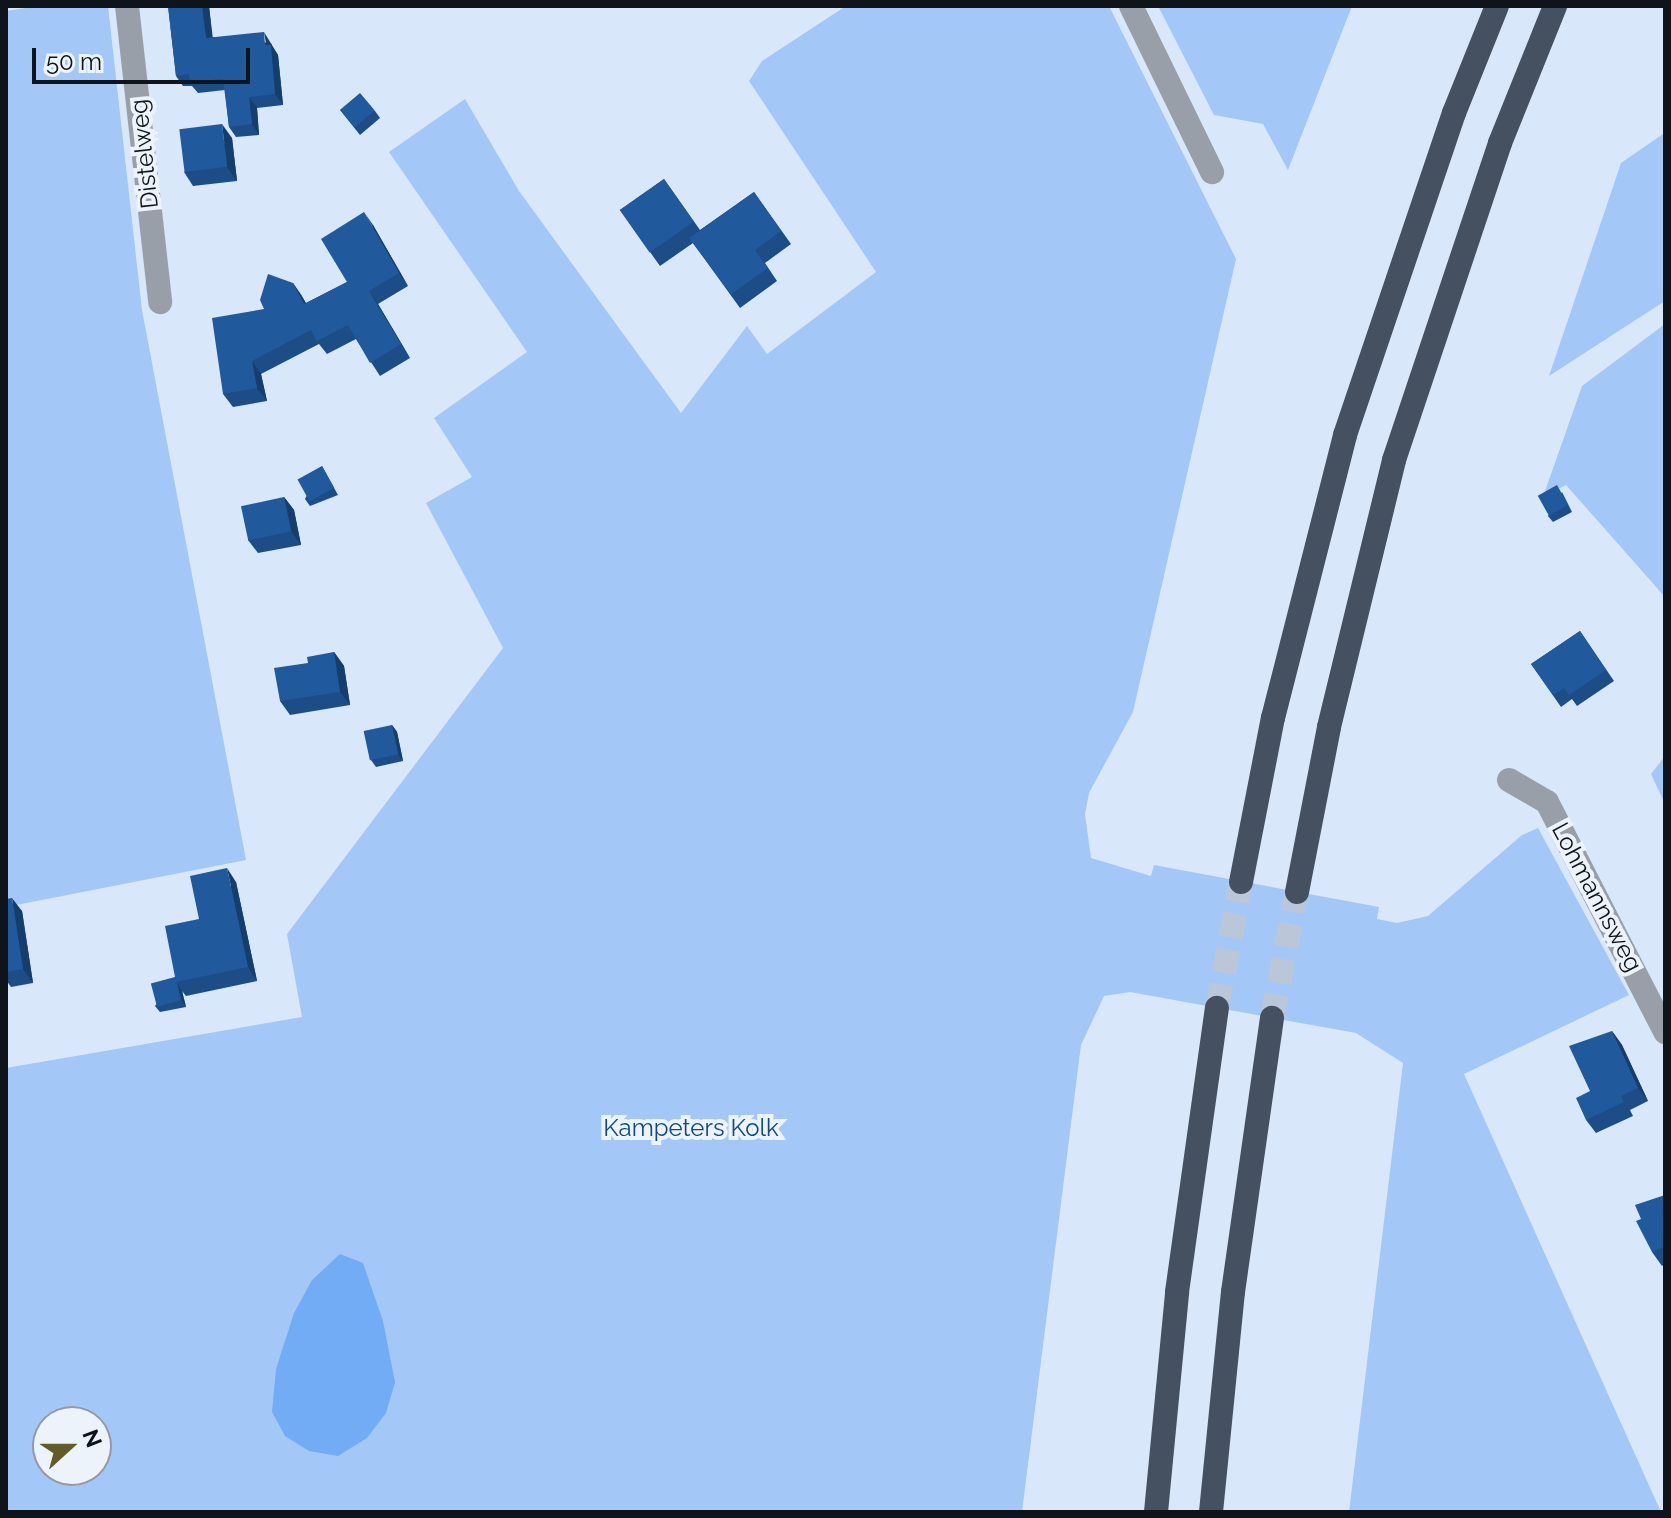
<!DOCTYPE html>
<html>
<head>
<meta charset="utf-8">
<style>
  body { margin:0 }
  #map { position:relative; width:1671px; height:1518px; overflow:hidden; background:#d8e7fa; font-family:Raleway,sans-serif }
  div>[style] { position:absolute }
  .green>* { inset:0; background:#a3c8f8 }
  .water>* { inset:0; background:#72acf5 }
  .motorway-tunnel>* { height:24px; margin-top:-12px; transform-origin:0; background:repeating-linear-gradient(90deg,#bac7d9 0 24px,transparent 0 36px) }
  .minor>* { height:24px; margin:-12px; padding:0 12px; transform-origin:12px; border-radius:12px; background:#999fa8 }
  .motorway>* { height:24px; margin:-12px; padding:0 12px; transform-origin:12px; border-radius:12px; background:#455161 }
  .wall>* { inset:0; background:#1c4d86 }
  .shaded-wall>* { inset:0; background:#163e6d }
  .building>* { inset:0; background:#20599c; transform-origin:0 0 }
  span { translate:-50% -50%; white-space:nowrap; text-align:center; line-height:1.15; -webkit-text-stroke:8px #edf3fb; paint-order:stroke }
  .street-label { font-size:24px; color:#0f141b }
  .park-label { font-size:24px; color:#0d498a }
  .frame { position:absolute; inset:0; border:8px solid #0f141b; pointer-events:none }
  .north { position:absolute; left:32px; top:1406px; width:80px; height:80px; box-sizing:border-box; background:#edf3fb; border:2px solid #949aa1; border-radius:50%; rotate:69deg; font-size:22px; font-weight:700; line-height:32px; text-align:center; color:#0f141b }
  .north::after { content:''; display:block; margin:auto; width:28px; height:36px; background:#605c28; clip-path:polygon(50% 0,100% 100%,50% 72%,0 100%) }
  .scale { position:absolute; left:32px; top:48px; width:218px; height:36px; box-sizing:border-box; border:4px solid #0f141b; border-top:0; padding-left:10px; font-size:24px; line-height:28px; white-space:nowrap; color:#0f141b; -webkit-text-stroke:6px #edf3fb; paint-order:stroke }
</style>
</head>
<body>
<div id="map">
  <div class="green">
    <i style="clip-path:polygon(39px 6px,108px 6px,142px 310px,246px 860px,6px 907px,6px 11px)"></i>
    <i style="clip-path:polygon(evenodd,846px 6px,1109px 6px,1236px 259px,1133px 712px,1089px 793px,1085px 814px,1091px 858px,1151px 876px,1154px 865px,1379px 907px,1377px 919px,1397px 923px,1428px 916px,1522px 835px,1538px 828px,1629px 995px,1464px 1074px,1661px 1512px,1349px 1512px,1403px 1063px,1356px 1033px,1130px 992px,1104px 996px,1081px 1045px,1022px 1512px,6px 1512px,6px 1068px,302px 1017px,287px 934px,503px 648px,426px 503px,472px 477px,434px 418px,527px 352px,389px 152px,465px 99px,519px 191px,681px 413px,747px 326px,767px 354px,876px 272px,749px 81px,762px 61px,846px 6px,48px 1422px,96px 1422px,96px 1470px,48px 1470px,48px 1422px)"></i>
    <i style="clip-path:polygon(1158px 6px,1352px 6px,1288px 170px,1263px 124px,1214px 115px)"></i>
    <i style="clip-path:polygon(1663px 134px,1665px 301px,1549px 376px,1621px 163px)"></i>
    <i style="clip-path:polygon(1665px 324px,1665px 597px,1566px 485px,1543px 497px,1582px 386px)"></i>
    <i style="clip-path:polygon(1665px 756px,1665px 804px,1651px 774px)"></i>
  </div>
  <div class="water">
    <i style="clip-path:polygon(340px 1254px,363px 1263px,383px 1321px,395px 1382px,386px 1413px,367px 1438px,338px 1456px,309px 1451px,285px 1436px,272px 1412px,276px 1369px,294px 1313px,312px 1280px)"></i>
  </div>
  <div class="motorway-tunnel">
    <i style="left:1217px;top:1008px;width:128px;rotate:-79.2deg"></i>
    <i style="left:1272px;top:1018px;width:128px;rotate:-78.8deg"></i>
  </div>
  <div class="minor">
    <i style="left:127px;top:6px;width:298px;rotate:83.6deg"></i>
    <i style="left:1131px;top:6px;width:185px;rotate:64deg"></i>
    <i style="left:1509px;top:780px;width:44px;rotate:30.1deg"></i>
    <i style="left:1547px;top:802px;width:259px;rotate:62.8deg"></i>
  </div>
  <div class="motorway">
    <i style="left:1241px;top:882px;width:167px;rotate:-79deg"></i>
    <i style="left:1273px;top:718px;width:292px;rotate:-75.7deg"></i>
    <i style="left:1345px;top:435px;width:340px;rotate:-71.3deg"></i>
    <i style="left:1454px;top:113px;width:115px;rotate:-68.1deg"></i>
    <i style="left:1297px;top:892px;width:168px;rotate:-79deg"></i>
    <i style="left:1329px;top:727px;width:275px;rotate:-76.3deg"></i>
    <i style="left:1394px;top:460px;width:334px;rotate:-71.5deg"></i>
    <i style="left:1500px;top:143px;width:148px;rotate:-68.1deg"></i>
    <i style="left:1156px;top:1512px;width:221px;rotate:-84.5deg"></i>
    <i style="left:1177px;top:1292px;width:287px;rotate:-82deg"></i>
    <i style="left:1211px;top:1512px;width:221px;rotate:-84.3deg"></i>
    <i style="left:1233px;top:1292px;width:277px;rotate:-81.9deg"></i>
  </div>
  <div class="wall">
    <i style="clip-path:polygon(168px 6px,209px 6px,212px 37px,271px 43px,272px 46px,278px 55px,283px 105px,257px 108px,259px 135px,236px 137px,229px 127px,225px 90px,198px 93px,192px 86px,183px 86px,176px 76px)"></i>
    <i style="clip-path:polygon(340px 110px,375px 111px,380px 118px,360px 135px)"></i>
    <i style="clip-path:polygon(232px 138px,237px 181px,193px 186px,184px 172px)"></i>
    <i style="clip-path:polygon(664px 179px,700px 230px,754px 192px,791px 244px,765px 263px,777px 281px,740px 308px,693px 243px,660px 266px,620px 210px)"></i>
    <i style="clip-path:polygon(373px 225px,408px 286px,378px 304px,410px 358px,380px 376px,356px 339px,327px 354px,319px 344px,261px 374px,267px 401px,233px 407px,223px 394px,264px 309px,293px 283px,306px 303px,347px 282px)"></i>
    <i style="clip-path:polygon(322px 466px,338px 495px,310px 506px,305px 499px)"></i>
    <i style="clip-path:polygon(1562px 492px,1572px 512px,1553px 522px,1548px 516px)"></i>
    <i style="clip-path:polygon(284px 497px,294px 510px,301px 545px,258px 553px,248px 540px)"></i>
    <i style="clip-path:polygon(1580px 631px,1614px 681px,1577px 706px,1572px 699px,1561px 707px,1531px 664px)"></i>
    <i style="clip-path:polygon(334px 652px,344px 666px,350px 705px,290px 715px,280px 701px,308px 663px)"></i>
    <i style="clip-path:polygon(392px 725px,397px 732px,403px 761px,376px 767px,371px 760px)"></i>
    <i style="clip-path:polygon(236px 882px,257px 981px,186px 996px,182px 991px,186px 1007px,160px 1012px,155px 1006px,175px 977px,199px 919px)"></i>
    <i style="clip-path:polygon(6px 899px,22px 911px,33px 983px,11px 987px,6px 980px)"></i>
    <i style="clip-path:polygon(1612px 1031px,1622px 1045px,1648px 1101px,1630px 1110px,1633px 1116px,1596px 1133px,1586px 1120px,1590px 1091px)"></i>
    <i style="clip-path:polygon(1665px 1195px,1665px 1264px,1662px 1266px,1652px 1252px)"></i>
  </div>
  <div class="shaded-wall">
    <i style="clip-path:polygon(202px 6px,209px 6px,214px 48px,206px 38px)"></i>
    <i style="clip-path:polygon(264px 32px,278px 55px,283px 105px,275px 94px)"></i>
    <i style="clip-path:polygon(249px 97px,257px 108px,259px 135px,252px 124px)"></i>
    <i style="clip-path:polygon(222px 124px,232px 138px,237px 181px,227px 167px)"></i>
    <i style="clip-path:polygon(364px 212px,373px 225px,408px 286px,399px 273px)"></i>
    <i style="clip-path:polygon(293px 283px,302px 296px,313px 317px,304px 304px)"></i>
    <i style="clip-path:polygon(369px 291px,378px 304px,410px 358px,401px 344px)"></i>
    <i style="clip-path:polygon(252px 361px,261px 374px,267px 401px,257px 388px)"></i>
    <i style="clip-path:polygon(284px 497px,294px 510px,301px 545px,291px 531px)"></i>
    <i style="clip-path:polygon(334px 652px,344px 666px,350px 705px,340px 692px)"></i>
    <i style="clip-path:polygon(392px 725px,397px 732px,403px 761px,398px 754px)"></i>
    <i style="clip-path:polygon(227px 868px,236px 882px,257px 981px,248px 967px)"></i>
    <i style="clip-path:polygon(12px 898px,22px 911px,33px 983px,23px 969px)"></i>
    <i style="clip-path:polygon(178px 984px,182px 991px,186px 1007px,181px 1000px)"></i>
    <i style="clip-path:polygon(1612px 1031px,1622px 1045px,1648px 1101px,1638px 1088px)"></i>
  </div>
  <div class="building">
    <i style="clip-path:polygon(168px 6px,202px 6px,206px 38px,264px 32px,265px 45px,271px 45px,275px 94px,249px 97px,252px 124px,229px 127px,223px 79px,190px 82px,189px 74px,176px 76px)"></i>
    <i style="left:360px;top:93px;width:23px;height:26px;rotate:50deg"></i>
    <i style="left:222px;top:124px;width:43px;height:43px;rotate:83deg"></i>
    <i style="left:664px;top:179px;width:52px;height:54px;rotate:55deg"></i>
    <i style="clip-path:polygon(754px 192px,781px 231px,755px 250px,768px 268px,731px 294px,689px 238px)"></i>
    <i style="clip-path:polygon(364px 212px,399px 273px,369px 291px,401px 344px,370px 363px,348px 325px,317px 341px,311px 330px,252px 361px,257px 388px,223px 394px,212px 318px,264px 309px,260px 300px,268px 274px,293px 283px,304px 304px,347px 282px,321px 239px)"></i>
    <i style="left:322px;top:466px;width:25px;height:28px;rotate:61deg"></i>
    <i style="left:1557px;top:485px;width:23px;height:22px;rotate:61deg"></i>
    <i style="left:284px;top:497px;width:35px;height:44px;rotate:78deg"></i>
    <i style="clip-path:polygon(1580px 631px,1606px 670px,1569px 695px,1564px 688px,1553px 695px,1531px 664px)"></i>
    <i style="clip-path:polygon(334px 652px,340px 692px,280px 701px,274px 668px,308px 663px,307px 657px)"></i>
    <i style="left:392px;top:725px;width:30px;height:29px;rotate:78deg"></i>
    <i style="clip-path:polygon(227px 868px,248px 967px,176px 982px,165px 926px,199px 919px,190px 876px)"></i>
    <i style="clip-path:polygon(12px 898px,23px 969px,6px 972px,6px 899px)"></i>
    <i style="left:175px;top:977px;width:24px;height:25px;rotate:75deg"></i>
    <i style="clip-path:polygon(1612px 1031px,1638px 1088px,1621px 1096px,1624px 1102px,1586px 1120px,1576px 1098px,1590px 1091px,1569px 1046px)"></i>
    <i style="clip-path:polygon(1665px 1195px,1665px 1248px,1664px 1247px,1652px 1252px,1636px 1221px,1641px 1219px,1635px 1205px)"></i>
  </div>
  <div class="street-label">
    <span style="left:144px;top:154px;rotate:-96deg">Distelweg</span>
    <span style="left:1597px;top:897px;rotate:62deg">Lohmannsweg</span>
  </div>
  <div class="park-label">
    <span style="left:691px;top:1128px">Kampeters Kolk</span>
  </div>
  <div class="frame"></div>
  <div class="north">N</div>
  <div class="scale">50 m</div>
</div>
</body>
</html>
